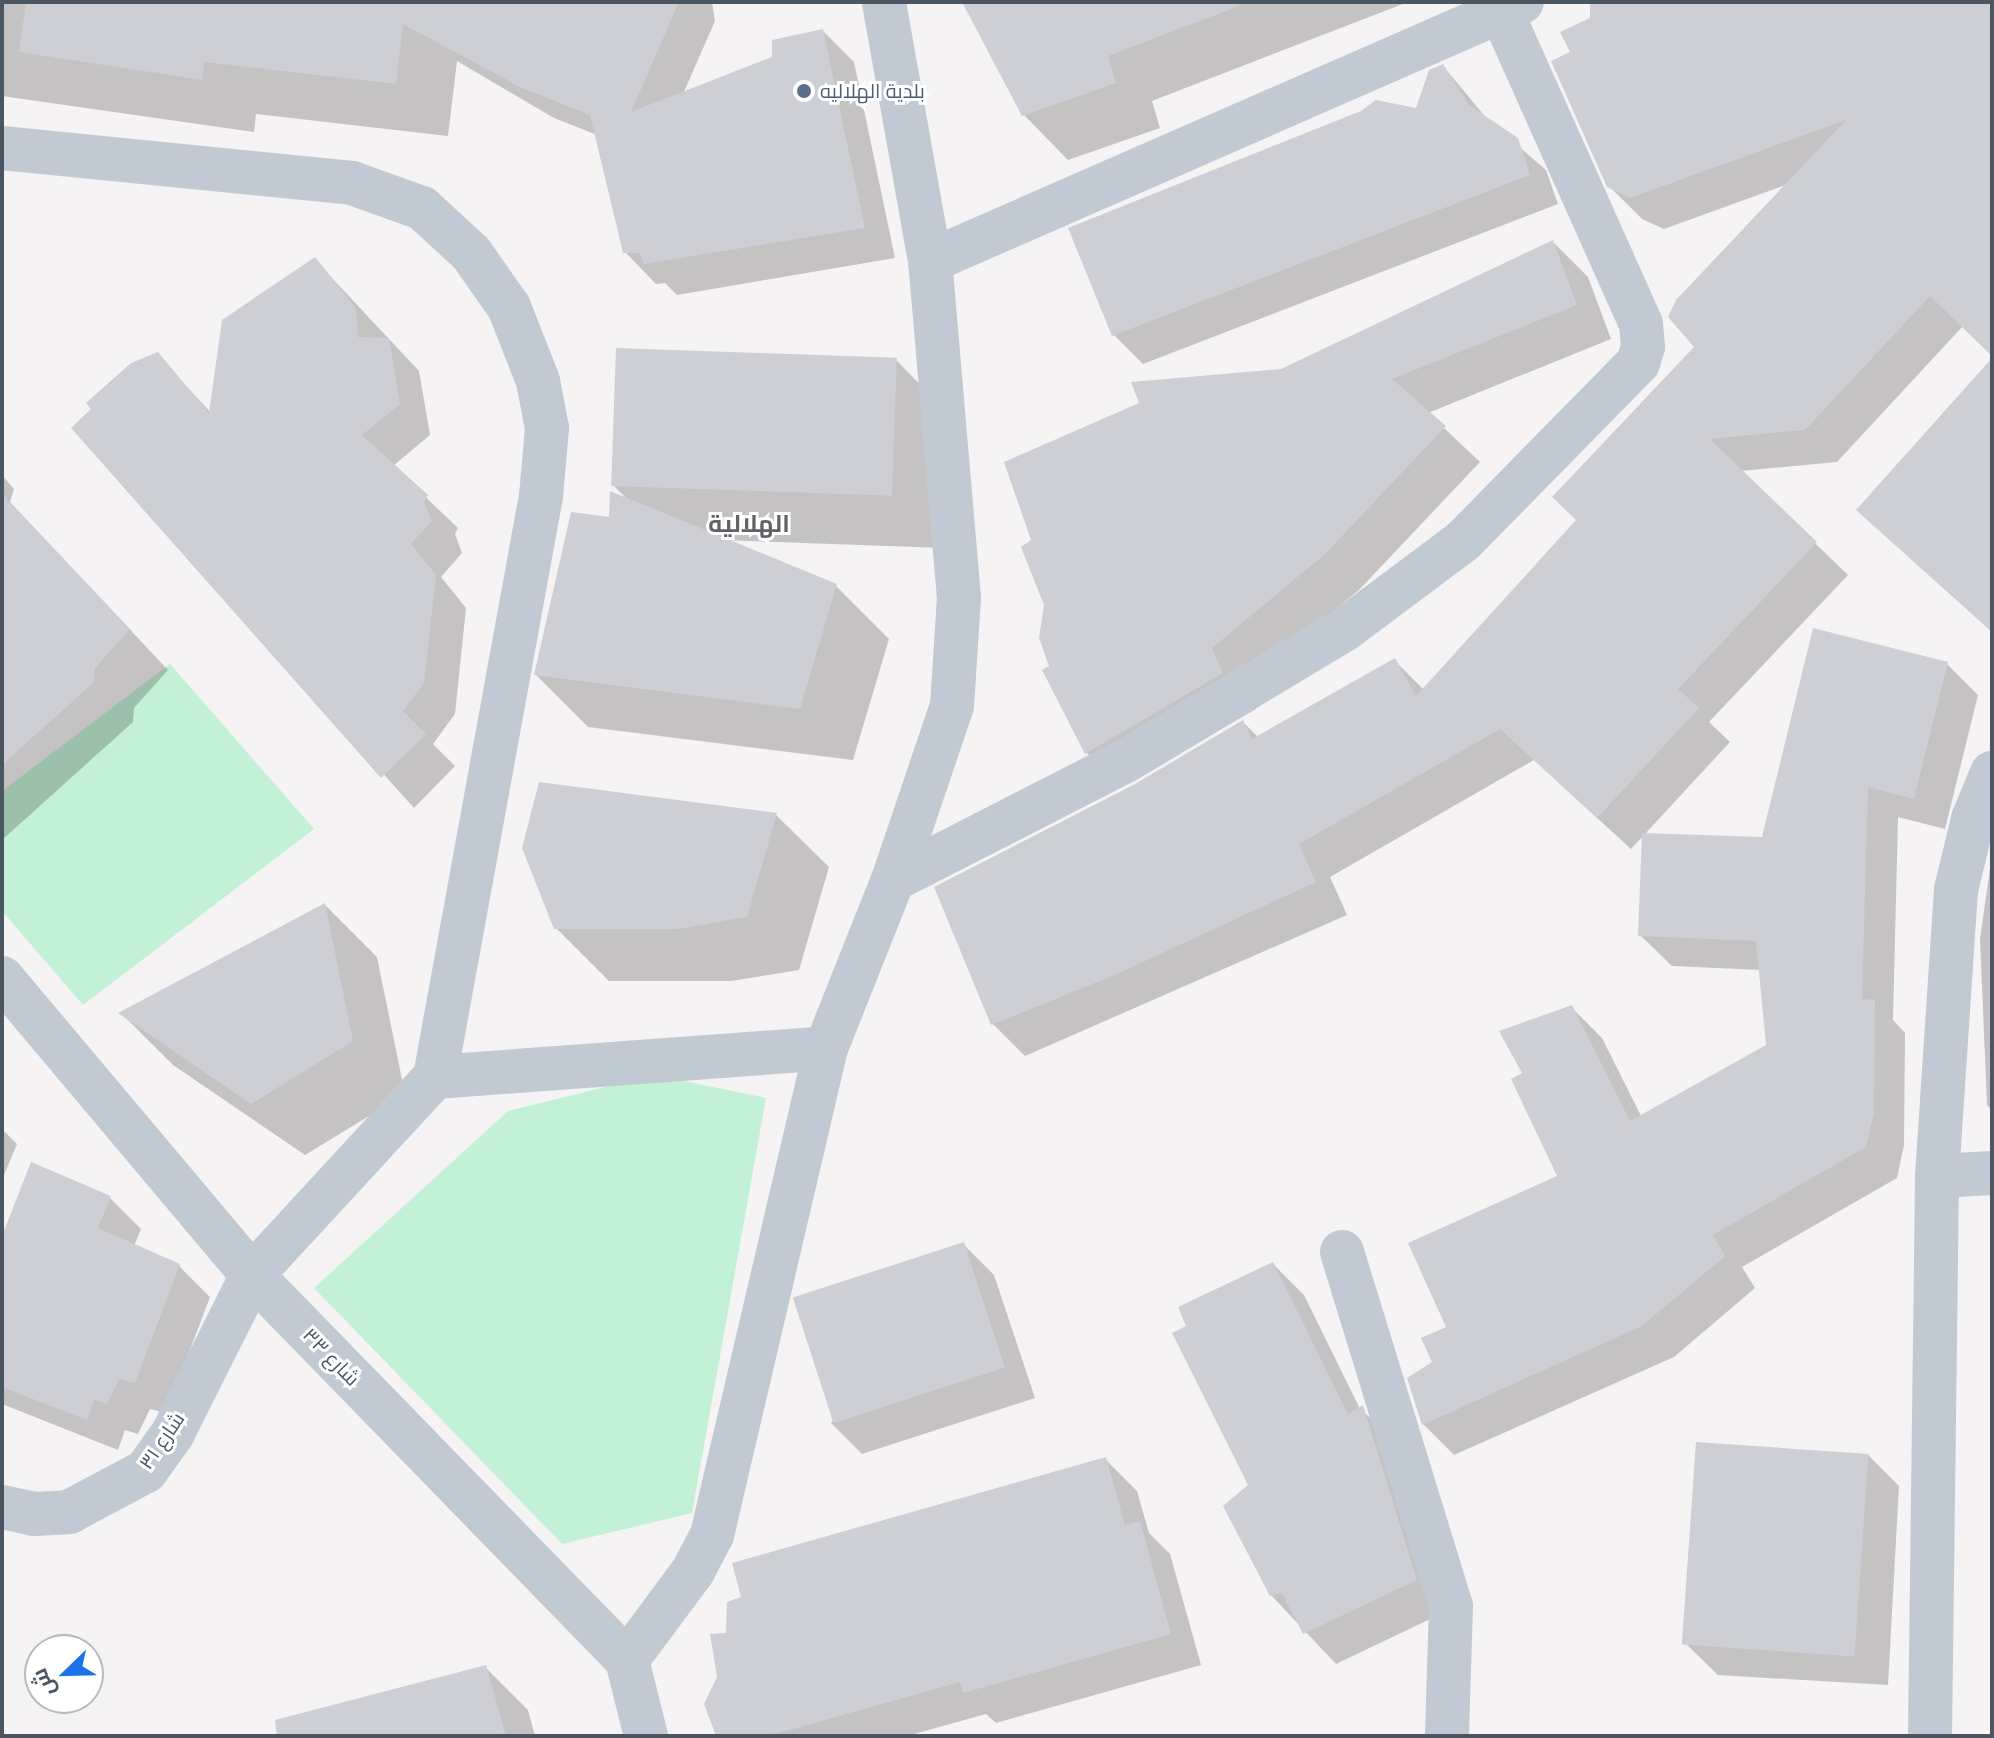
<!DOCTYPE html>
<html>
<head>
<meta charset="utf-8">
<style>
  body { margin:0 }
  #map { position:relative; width:1994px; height:1738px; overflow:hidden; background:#f5f3f3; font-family:"DM Sans",Cairo,sans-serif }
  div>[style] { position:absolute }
  .green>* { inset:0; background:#c3f1d5 }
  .shadow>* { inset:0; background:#0003 }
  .building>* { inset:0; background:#cdcfd5; transform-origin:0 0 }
  .minor>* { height:44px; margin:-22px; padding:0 22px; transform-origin:22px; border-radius:22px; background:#c1cad2 }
  .dots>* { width:22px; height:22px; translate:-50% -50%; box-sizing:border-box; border:4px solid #fff; border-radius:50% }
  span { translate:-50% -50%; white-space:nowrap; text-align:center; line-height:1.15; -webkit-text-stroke:6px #fff; paint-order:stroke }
  .service-label { font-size:20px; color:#4e5e75 }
  .left { translate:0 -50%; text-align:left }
  .street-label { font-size:20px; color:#4a5661 }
  .quarter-label { font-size:24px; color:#5f6368; font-weight:700 }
  .frame { position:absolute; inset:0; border:4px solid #4a5661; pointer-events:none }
  .north { position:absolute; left:24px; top:1634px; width:80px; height:80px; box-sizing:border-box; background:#fff; border:2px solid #b7bbc0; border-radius:50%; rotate:247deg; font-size:22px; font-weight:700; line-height:32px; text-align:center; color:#4a5661 }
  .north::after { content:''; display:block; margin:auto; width:28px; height:36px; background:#1a73e8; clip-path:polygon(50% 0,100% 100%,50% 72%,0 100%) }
</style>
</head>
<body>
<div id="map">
  <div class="green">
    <i style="clip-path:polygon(170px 664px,314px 829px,83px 1005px,2px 911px,2px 791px)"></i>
    <i style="clip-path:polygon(654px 1075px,766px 1098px,692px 1513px,562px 1544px,314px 1288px,508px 1111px)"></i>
  </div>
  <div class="shadow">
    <i style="clip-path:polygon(2px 2px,712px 2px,715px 21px,683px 94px,774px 58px,823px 31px,854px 62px,895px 258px,677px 295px,665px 283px,656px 284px,625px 252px,597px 135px,554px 118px,457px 61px,448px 136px,256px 114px,254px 132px,2px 96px)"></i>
    <i style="clip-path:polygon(971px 2px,1408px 2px,1152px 101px,1160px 128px,1068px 160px,1024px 115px)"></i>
    <i style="clip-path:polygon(1605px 2px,1992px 2px,1992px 354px,1963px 326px,1837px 462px,1740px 471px,1848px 575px,1709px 722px,1730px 742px,1644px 835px,1763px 839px,1947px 664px,1978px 695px,1945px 829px,1898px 817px,1893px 1020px,1905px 1033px,1904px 1145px,1897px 1178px,1742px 1267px,1755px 1288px,1674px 1357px,1454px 1455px,1423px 1424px,1434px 1363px,1448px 1328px,1560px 1176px,1524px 1074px,1571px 1007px,1602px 1038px,1641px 1116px,1768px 1046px,1761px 970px,1672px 966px,1640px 935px,1644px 835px,1631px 849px,1534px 760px,1330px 877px,1347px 915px,1025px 1056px,993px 1024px,1136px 786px,1243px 722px,1259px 738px,1394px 660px,1424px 690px,1579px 520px,1697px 348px,1788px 184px,1664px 229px,1642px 219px,1609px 186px,1572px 53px)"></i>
    <i style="clip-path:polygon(1443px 66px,1488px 120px,1546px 170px,1558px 204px,1143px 364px,1114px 335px,1417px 110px)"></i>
    <i style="clip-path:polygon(1553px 242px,1588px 277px,1611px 339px,1428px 413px,1480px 462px,1359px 590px,1245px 684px,1256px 709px,1121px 787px,1087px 753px,1051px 667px,1282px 371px)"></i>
    <i style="clip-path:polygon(315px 260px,419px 371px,430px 435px,393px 466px,458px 528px,455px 534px,462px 553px,441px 577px,466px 608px,455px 714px,433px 744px,455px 766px,414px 808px,73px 428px,157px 354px,211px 413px)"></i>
    <i style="clip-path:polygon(897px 361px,949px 414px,944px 548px,724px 540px,836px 586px,889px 639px,853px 760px,588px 727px,536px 675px,611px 519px,629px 501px,613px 485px)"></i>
    <i style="clip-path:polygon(1992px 361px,1992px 632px,1859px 510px)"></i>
    <i style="clip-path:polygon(2px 475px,14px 489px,10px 502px,168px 670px,134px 708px,133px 722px,2px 840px)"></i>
    <i style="clip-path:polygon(776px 815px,829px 867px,799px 970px,731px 981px,609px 981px,556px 928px)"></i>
    <i style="clip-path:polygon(1991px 861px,1992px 861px,1992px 1110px,1987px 1105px,1980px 939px)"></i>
    <i style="clip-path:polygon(325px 905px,377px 957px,405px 1094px,305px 1155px,173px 1065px,121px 1013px)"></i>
    <i style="clip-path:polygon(2px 1129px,17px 1144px,2px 1180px)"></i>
    <i style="clip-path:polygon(110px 1198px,141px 1229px,134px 1246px,179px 1266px,210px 1297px,166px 1413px,150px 1409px,138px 1434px,125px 1430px,118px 1450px,2px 1404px,2px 1282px)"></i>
    <i style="clip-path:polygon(963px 1244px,994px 1275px,1035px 1398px,862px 1454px,831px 1423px)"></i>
    <i style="clip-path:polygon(1273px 1264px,1304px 1295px,1360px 1409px,1394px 1438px,1447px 1611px,1336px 1664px,1271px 1595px,1250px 1485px,1189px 1327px)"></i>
    <i style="clip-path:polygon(1868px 1455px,1899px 1486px,1888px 1685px,1718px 1675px,1686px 1644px)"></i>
    <i style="clip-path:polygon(1106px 1460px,1137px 1491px,1149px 1533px,1170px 1554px,1201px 1665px,996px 1723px,986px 1714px,907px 1736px,723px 1736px,719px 1677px,728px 1635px)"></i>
    <i style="clip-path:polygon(485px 1667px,528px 1710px,535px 1736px,318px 1736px)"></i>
  </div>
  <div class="building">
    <i style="clip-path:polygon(26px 2px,679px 2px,631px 112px,772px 57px,772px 40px,823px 29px,865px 228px,644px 264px,640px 253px,623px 253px,590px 115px,520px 87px,403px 24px,396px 84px,204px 62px,202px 80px,19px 52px)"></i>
    <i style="clip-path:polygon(962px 2px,1239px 2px,1239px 6px,1108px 56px,1116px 83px,1022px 116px)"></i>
    <i style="clip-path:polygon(1590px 2px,1992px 2px,1992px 356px,1930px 296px,1805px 430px,1710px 439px,1817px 542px,1678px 689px,1699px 708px,1597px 818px,1500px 729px,1299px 844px,1316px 882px,1117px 974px,991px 1025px,934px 887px,1135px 784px,1243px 720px,1252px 739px,1395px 658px,1416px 696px,1576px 520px,1552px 497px,1694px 347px,1668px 317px,1676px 300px,1846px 120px,1630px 198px,1607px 187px,1551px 61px,1570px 52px,1560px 32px,1590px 18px)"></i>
    <i style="clip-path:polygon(1443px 64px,1469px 105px,1518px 138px,1530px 175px,1112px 336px,1068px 228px,1361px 111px,1376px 100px,1416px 108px,1429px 70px)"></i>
    <i style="clip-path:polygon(1553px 240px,1577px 305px,1392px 379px,1446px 426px,1324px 555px,1212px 648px,1223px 673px,1085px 754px,1042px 670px,1049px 666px,1039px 638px,1044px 605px,1021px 547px,1031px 540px,1004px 462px,1139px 403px,1131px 382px,1281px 369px)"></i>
    <i style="clip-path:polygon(315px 257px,356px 308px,358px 337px,389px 338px,400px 404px,362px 435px,428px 495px,424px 502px,432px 521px,411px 544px,436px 575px,424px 683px,403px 711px,426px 734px,381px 778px,71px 428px,91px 409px,86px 403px,131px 363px,158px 352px,209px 413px,222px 320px)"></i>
    <i style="left:616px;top:348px;width:281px;height:138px;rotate:2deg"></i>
    <i style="clip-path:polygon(1992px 358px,1992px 632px,1856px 510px)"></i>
    <i style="clip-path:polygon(610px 491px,837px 584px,800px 709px,534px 675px,571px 512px,609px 517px)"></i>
    <i style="clip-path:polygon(2px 494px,130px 629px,95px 668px,94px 682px,2px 765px)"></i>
    <i style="clip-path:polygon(1813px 628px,1948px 662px,1914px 799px,1868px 787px,1862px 999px,1875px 1000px,1874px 1113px,1866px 1147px,1713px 1235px,1725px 1256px,1642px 1326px,1422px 1425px,1407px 1378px,1432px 1362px,1421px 1338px,1446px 1327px,1408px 1243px,1557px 1176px,1511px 1079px,1522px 1073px,1499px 1031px,1572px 1005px,1630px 1121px,1766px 1045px,1756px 941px,1638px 936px,1642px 833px,1762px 837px)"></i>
    <i style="clip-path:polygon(539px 782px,777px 813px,747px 917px,677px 929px,554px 929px,522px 848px)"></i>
    <i style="clip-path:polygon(325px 903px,353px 1041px,251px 1104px,118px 1013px)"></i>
    <i style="clip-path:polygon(31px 1162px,111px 1196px,98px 1228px,180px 1264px,135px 1383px,119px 1379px,107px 1404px,94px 1400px,87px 1420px,2px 1387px,2px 1236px)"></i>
    <i style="left:964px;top:1242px;width:132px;height:180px;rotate:72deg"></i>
    <i style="clip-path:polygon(1273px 1262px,1348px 1414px,1363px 1405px,1417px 1580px,1303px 1634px,1282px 1593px,1270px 1596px,1223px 1506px,1248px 1485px,1172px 1333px,1186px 1326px,1178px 1307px)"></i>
    <i style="left:1696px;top:1442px;width:173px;height:203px;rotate:4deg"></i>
    <i style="clip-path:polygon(1106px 1457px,1125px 1525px,1140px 1521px,1171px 1634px,963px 1693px,960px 1682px,768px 1736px,716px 1736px,704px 1704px,717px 1677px,710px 1634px,726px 1633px,727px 1602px,741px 1597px,732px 1563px)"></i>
    <i style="clip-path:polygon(486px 1665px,506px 1736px,277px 1736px,275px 1720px)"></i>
  </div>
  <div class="minor">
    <i style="left:2px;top:148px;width:352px;rotate:5.7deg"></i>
    <i style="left:352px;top:183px;width:74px;rotate:19.7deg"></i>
    <i style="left:422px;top:208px;width:67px;rotate:42.6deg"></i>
    <i style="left:471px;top:253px;width:66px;rotate:54.9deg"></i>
    <i style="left:509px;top:307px;width:79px;rotate:68.6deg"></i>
    <i style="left:538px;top:381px;width:48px;rotate:79.2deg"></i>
    <i style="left:547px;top:428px;width:68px;rotate:95deg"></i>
    <i style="left:541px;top:496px;width:591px;rotate:100.34deg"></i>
    <i style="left:930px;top:261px;width:646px;rotate:-23.63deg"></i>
    <i style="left:893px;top:880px;width:259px;rotate:-27.1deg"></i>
    <i style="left:1124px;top:762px;width:257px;rotate:-31deg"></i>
    <i style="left:1344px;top:630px;width:149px;rotate:-36.8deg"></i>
    <i style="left:1463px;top:541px;width:250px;rotate:-45.5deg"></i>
    <i style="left:1638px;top:363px;width:17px;rotate:-73deg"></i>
    <i style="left:1643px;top:347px;width:23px;rotate:-95deg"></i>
    <i style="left:1641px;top:324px;width:353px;rotate:-114.1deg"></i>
    <i style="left:2px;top:978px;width:388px;rotate:49.9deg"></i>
    <i style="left:252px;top:1275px;width:537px;rotate:45.75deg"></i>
    <i style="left:627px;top:1660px;width:78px;rotate:76deg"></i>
    <i style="left:1937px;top:1176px;width:55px;rotate:-3.1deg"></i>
    <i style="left:1342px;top:1252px;width:370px;rotate:72.9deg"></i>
    <i style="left:1451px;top:1606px;width:130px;rotate:91.8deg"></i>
    <i style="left:2px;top:1507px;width:33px;rotate:12deg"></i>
    <i style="left:34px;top:1514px;width:35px;rotate:-3deg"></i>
    <i style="left:69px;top:1512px;width:87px;rotate:-28deg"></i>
    <i style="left:146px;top:1471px;width:47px;rotate:-54.6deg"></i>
    <i style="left:173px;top:1433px;width:177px;rotate:-63.4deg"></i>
    <i style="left:252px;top:1275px;width:270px;rotate:-47.3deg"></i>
    <i style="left:435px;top:1077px;width:392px;rotate:-4.2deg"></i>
    <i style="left:627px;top:1660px;width:111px;rotate:-53.4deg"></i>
    <i style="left:693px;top:1571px;width:41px;rotate:-62.2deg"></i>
    <i style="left:712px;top:1535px;width:500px;rotate:-76.83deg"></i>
    <i style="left:826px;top:1048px;width:181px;rotate:-68.3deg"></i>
    <i style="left:893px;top:880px;width:184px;rotate:-71.3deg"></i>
    <i style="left:952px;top:706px;width:108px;rotate:-86.3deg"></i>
    <i style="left:959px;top:598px;width:338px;rotate:-94.9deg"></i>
    <i style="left:930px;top:261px;width:263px;rotate:-100.1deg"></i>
    <i style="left:1930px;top:1736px;width:560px;rotate:-89.28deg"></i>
    <i style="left:1937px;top:1176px;width:287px;rotate:-86.2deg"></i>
    <i style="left:1956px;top:890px;width:73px;rotate:-76.5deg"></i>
    <i style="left:1973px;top:819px;width:50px;rotate:-67.6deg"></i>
  </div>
  <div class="dots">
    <i style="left:804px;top:91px;background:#5c6f8a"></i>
  </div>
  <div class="service-label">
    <span class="left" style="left:820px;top:91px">بلدية الهلاليه</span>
  </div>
  <div class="street-label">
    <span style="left:331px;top:1357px;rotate:46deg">شارع ٣٣</span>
    <span style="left:162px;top:1441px;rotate:-56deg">شارع ٣١</span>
  </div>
  <div class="quarter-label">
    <span style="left:749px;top:524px">الهلالية</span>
  </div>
  <div class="frame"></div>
  <div class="north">ش</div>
</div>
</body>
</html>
